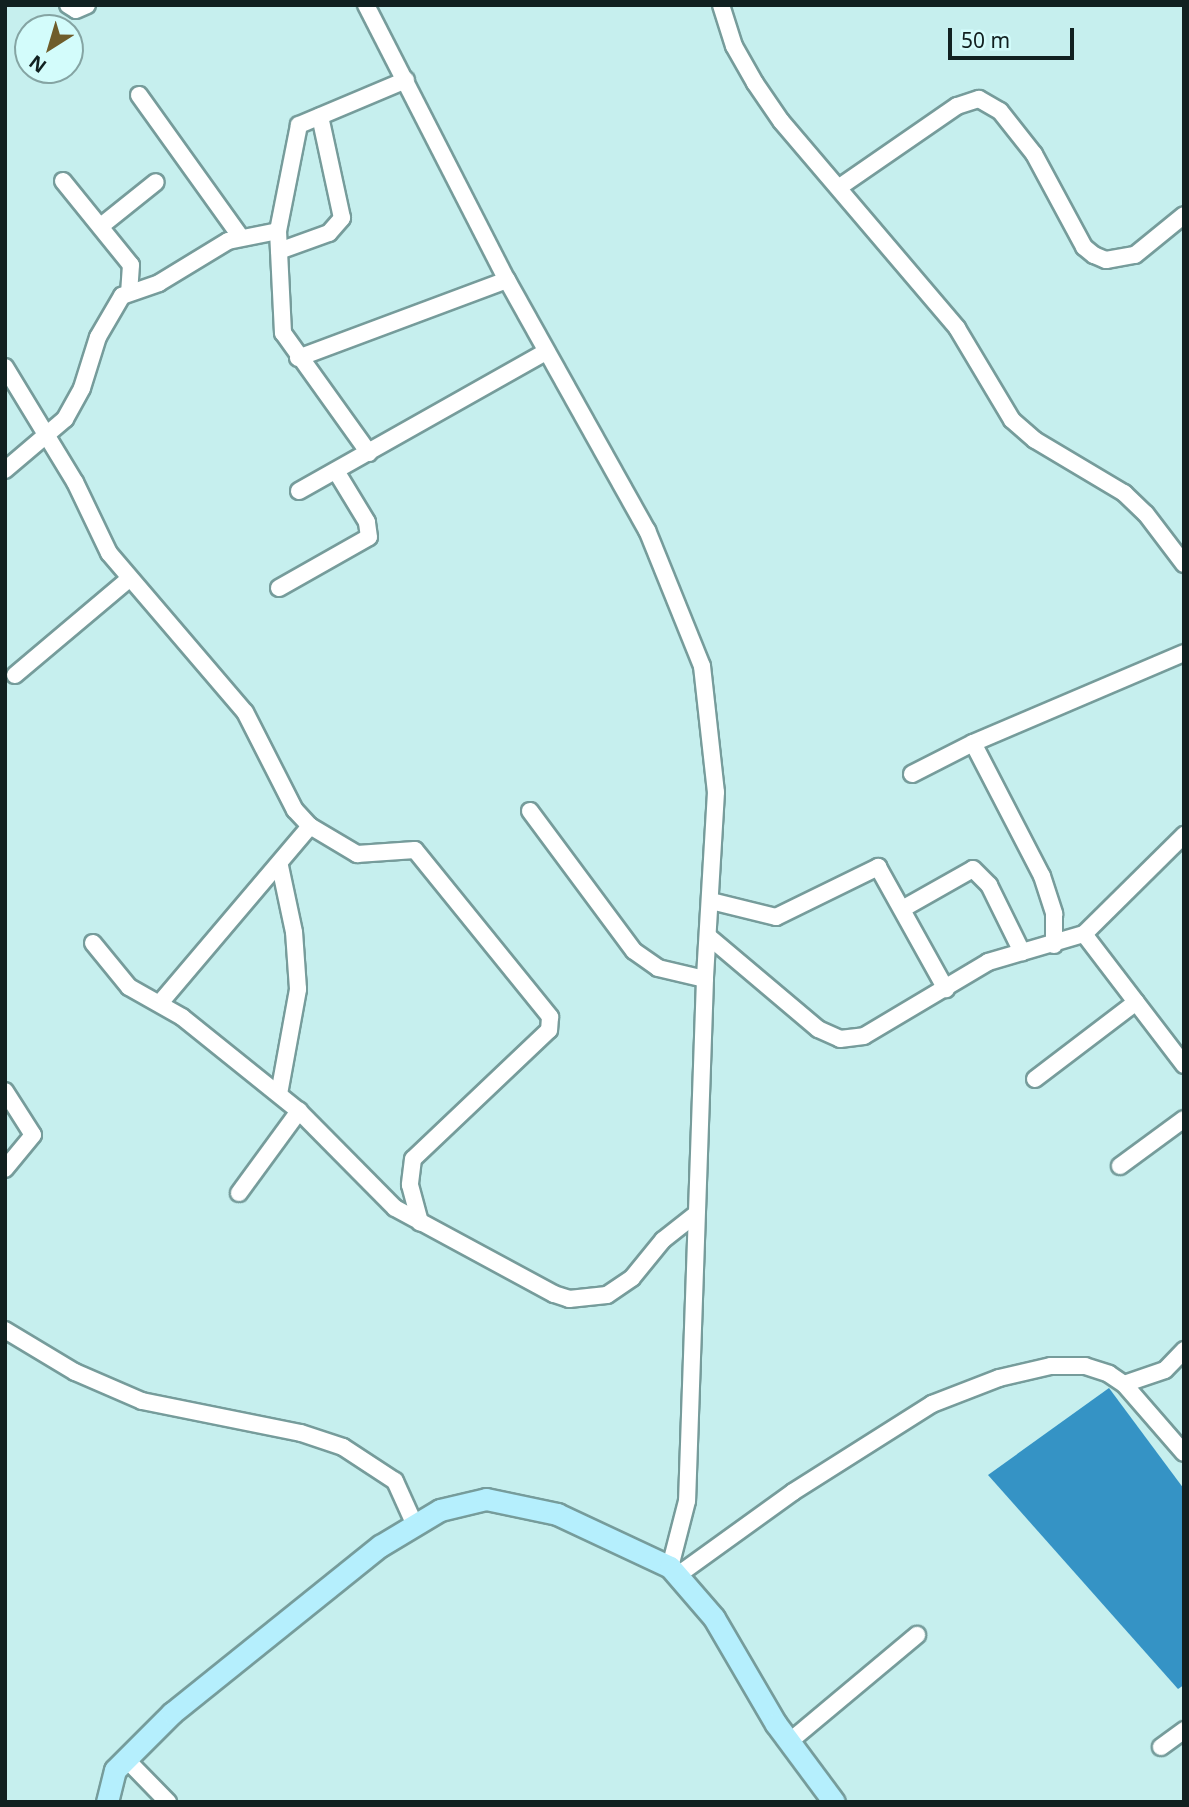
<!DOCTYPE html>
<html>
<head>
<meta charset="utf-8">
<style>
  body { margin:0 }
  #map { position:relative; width:1189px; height:1807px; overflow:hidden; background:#c6efee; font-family:"Noto Sans",sans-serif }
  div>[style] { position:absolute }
  .water>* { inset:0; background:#3593c5 }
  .roads { filter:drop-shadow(2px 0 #769c9b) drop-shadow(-2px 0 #769c9b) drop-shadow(0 2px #769c9b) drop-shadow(0 -2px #769c9b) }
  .minor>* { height:16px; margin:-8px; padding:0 8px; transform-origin:8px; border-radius:8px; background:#fff }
  .major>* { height:21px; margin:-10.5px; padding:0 10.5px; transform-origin:10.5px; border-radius:10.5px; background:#b5effd }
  span { translate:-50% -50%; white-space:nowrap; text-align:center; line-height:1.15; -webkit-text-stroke:7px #d3fcfb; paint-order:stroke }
  .frame { position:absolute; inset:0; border:7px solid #112020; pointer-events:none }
  .north { position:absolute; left:14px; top:14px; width:70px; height:70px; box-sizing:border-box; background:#d3fcfb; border:2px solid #85a4a3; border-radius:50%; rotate:217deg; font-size:19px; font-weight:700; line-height:28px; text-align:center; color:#112020 }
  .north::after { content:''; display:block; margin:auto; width:24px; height:32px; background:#6f5d2b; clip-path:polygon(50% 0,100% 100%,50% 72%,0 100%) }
  .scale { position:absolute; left:948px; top:28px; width:126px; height:32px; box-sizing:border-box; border:4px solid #112020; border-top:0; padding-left:9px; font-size:21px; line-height:24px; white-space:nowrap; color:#112020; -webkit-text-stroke:5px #d3fcfb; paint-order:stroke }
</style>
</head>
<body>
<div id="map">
  <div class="water">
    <i style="clip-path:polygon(1109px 1388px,1184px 1489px,1184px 1685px,1178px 1689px,988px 1475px)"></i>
  </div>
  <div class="roads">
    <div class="minor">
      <i style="left:68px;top:5px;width:9px;rotate:32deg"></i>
      <i style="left:76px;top:10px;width:12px;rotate:-24deg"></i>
      <i style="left:366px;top:5px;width:309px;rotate:62.9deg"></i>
      <i style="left:507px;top:280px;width:287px;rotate:60.8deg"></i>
      <i style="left:647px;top:530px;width:147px;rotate:68deg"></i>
      <i style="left:702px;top:666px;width:127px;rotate:83.7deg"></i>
      <i style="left:716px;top:792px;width:187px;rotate:93.4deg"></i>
      <i style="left:705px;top:979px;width:522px;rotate:91.97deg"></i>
      <i style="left:687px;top:1501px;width:68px;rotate:104.4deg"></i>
      <i style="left:721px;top:5px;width:43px;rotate:72.4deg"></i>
      <i style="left:734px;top:46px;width:43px;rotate:60.4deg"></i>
      <i style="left:755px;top:83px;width:46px;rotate:55.6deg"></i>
      <i style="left:781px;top:121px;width:272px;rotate:49.6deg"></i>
      <i style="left:957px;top:328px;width:107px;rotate:59.1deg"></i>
      <i style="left:1012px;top:420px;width:30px;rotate:41deg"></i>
      <i style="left:1035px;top:440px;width:104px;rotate:30.8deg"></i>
      <i style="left:1124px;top:493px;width:30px;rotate:44deg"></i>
      <i style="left:1146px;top:514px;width:63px;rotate:52.8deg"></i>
      <i style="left:139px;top:95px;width:173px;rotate:54.4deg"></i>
      <i style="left:63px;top:181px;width:108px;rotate:51deg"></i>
      <i style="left:131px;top:265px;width:26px;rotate:94deg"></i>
      <i style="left:841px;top:186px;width:141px;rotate:-34.6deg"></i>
      <i style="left:957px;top:106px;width:23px;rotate:-18deg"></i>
      <i style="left:979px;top:99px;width:24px;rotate:30deg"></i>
      <i style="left:1000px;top:111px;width:55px;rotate:51.7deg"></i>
      <i style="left:1034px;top:154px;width:106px;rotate:61.7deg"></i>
      <i style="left:1084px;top:247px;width:13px;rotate:39deg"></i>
      <i style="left:1094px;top:255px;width:13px;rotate:23deg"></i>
      <i style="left:1106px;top:260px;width:29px;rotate:-10deg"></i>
      <i style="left:1135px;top:255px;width:63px;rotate:-39.2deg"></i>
      <i style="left:101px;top:226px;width:70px;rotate:-38.7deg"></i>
      <i style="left:279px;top:251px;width:53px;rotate:-19.8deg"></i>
      <i style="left:329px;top:233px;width:20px;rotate:-49deg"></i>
      <i style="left:342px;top:218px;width:104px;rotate:-102.2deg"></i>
      <i style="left:298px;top:358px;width:223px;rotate:-20.5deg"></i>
      <i style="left:5px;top:367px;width:135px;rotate:58.7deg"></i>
      <i style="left:75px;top:482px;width:79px;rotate:64.4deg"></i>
      <i style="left:109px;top:553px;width:209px;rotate:49.5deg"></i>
      <i style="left:245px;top:712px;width:110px;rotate:63deg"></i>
      <i style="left:295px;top:810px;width:22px;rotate:47deg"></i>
      <i style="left:310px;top:826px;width:55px;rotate:30.8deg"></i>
      <i style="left:357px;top:854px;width:58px;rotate:-3.9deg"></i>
      <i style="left:415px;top:850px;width:215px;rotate:51deg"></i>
      <i style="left:550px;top:1017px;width:13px;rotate:94deg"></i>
      <i style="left:549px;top:1030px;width:187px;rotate:136.5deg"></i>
      <i style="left:413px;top:1159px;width:26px;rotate:97deg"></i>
      <i style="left:410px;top:1185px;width:39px;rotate:75deg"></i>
      <i style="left:369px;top:453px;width:148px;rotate:-125.6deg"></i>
      <i style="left:283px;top:333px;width:102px;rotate:-92.8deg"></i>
      <i style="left:278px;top:231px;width:108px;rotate:-78.8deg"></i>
      <i style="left:299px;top:125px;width:116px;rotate:-22.8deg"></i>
      <i style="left:5px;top:470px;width:79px;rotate:-40.4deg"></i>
      <i style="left:65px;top:419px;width:35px;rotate:-61deg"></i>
      <i style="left:82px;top:388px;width:53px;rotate:-72.6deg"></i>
      <i style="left:98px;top:337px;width:48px;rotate:-59.7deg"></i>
      <i style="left:122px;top:296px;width:39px;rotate:-19deg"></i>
      <i style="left:159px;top:283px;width:81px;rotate:-31.3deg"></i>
      <i style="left:228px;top:241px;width:51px;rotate:-11.3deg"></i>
      <i style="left:299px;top:491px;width:283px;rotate:-29.4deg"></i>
      <i style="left:279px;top:588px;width:103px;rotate:-29.5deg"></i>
      <i style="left:369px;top:537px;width:15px;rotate:-98deg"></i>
      <i style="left:367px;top:522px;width:60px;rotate:-121.3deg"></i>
      <i style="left:15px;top:675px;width:148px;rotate:-40.1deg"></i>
      <i style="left:973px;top:743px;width:150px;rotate:62.6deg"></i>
      <i style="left:1042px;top:876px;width:40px;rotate:72deg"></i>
      <i style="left:1054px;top:914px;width:31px;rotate:90deg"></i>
      <i style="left:912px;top:774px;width:68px;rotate:-26.9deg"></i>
      <i style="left:973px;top:743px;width:229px;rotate:-23.1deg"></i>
      <i style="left:530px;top:811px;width:174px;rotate:53.4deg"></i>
      <i style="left:634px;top:951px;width:29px;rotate:35deg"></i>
      <i style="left:658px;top:968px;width:48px;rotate:13.2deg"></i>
      <i style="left:711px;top:901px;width:67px;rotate:13.8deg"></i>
      <i style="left:776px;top:917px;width:114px;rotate:-26.1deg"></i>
      <i style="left:878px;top:867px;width:140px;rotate:60.9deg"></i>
      <i style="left:904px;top:908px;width:79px;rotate:-29.5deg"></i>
      <i style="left:973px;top:869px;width:23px;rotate:45deg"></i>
      <i style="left:989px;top:885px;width:75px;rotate:63.8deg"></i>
      <i style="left:1084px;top:934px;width:165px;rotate:52.6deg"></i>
      <i style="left:708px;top:936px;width:144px;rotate:40.2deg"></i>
      <i style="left:818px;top:1029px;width:24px;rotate:24deg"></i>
      <i style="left:840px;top:1039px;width:24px;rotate:-7deg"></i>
      <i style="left:864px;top:1036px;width:144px;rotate:-30.8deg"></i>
      <i style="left:988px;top:962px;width:100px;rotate:-16.3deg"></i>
      <i style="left:1084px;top:934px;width:141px;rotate:-44.7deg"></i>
      <i style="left:93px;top:943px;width:57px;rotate:50.7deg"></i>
      <i style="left:129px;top:987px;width:61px;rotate:29.5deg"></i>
      <i style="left:182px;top:1017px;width:150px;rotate:38.8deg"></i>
      <i style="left:299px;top:1111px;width:136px;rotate:45.3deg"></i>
      <i style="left:395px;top:1208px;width:181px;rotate:28.4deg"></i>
      <i style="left:554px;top:1294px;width:16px;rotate:18deg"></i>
      <i style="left:569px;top:1299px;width:38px;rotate:-6deg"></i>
      <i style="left:607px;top:1295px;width:30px;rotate:-34deg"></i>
      <i style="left:632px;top:1278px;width:49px;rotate:-50.8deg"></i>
      <i style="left:663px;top:1240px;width:42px;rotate:-38.2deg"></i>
      <i style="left:160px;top:1003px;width:232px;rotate:-49.7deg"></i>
      <i style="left:1035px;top:1079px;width:127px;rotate:-37.3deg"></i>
      <i style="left:5px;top:1091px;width:52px;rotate:57.5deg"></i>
      <i style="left:33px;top:1135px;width:44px;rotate:129.5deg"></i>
      <i style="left:279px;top:1094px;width:107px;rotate:-79.7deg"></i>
      <i style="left:298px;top:989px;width:57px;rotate:-94deg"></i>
      <i style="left:294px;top:932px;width:67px;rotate:-102deg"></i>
      <i style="left:1120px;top:1166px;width:79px;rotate:-36.3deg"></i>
      <i style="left:239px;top:1193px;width:102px;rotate:-53.8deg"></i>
      <i style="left:5px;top:1330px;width:82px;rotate:31deg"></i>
      <i style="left:75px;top:1372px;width:73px;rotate:23.4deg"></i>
      <i style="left:142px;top:1401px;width:162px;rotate:11.4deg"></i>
      <i style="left:301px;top:1433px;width:44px;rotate:18.4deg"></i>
      <i style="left:343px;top:1447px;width:62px;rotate:33.2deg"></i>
      <i style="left:395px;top:1481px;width:46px;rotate:65.7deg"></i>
      <i style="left:1124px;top:1384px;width:43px;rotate:-18.9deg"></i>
      <i style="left:1165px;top:1370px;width:28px;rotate:-46deg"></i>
      <i style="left:678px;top:1575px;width:142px;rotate:-35.8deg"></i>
      <i style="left:793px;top:1492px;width:165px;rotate:-32.3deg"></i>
      <i style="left:932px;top:1404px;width:72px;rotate:-21.2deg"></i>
      <i style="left:999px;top:1378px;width:53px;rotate:-13deg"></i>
      <i style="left:1051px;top:1366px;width:34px"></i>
      <i style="left:1085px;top:1366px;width:25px;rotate:18deg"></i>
      <i style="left:1109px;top:1374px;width:18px;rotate:34deg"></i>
      <i style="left:1124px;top:1384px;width:91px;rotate:49deg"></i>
      <i style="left:789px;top:1742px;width:167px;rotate:-39.9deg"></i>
      <i style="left:1161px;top:1747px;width:29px;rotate:-36deg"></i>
      <i style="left:125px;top:1758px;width:62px;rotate:45.7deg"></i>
    </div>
    <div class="major">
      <i style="left:107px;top:1802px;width:33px;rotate:-76deg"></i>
      <i style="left:115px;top:1770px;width:81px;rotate:-45deg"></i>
      <i style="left:172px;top:1713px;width:267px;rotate:-38.8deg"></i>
      <i style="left:380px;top:1546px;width:70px;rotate:-31deg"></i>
      <i style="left:440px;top:1510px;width:47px;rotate:-13.4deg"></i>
      <i style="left:486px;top:1499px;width:73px;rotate:11.9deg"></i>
      <i style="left:557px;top:1514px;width:125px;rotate:25.1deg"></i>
      <i style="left:670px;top:1567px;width:67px;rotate:49.2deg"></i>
      <i style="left:714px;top:1618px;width:123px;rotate:59.7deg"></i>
      <i style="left:776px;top:1724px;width:97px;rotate:53.4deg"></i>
    </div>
  </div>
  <div class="frame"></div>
  <div class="north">N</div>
  <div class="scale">50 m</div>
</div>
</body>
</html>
